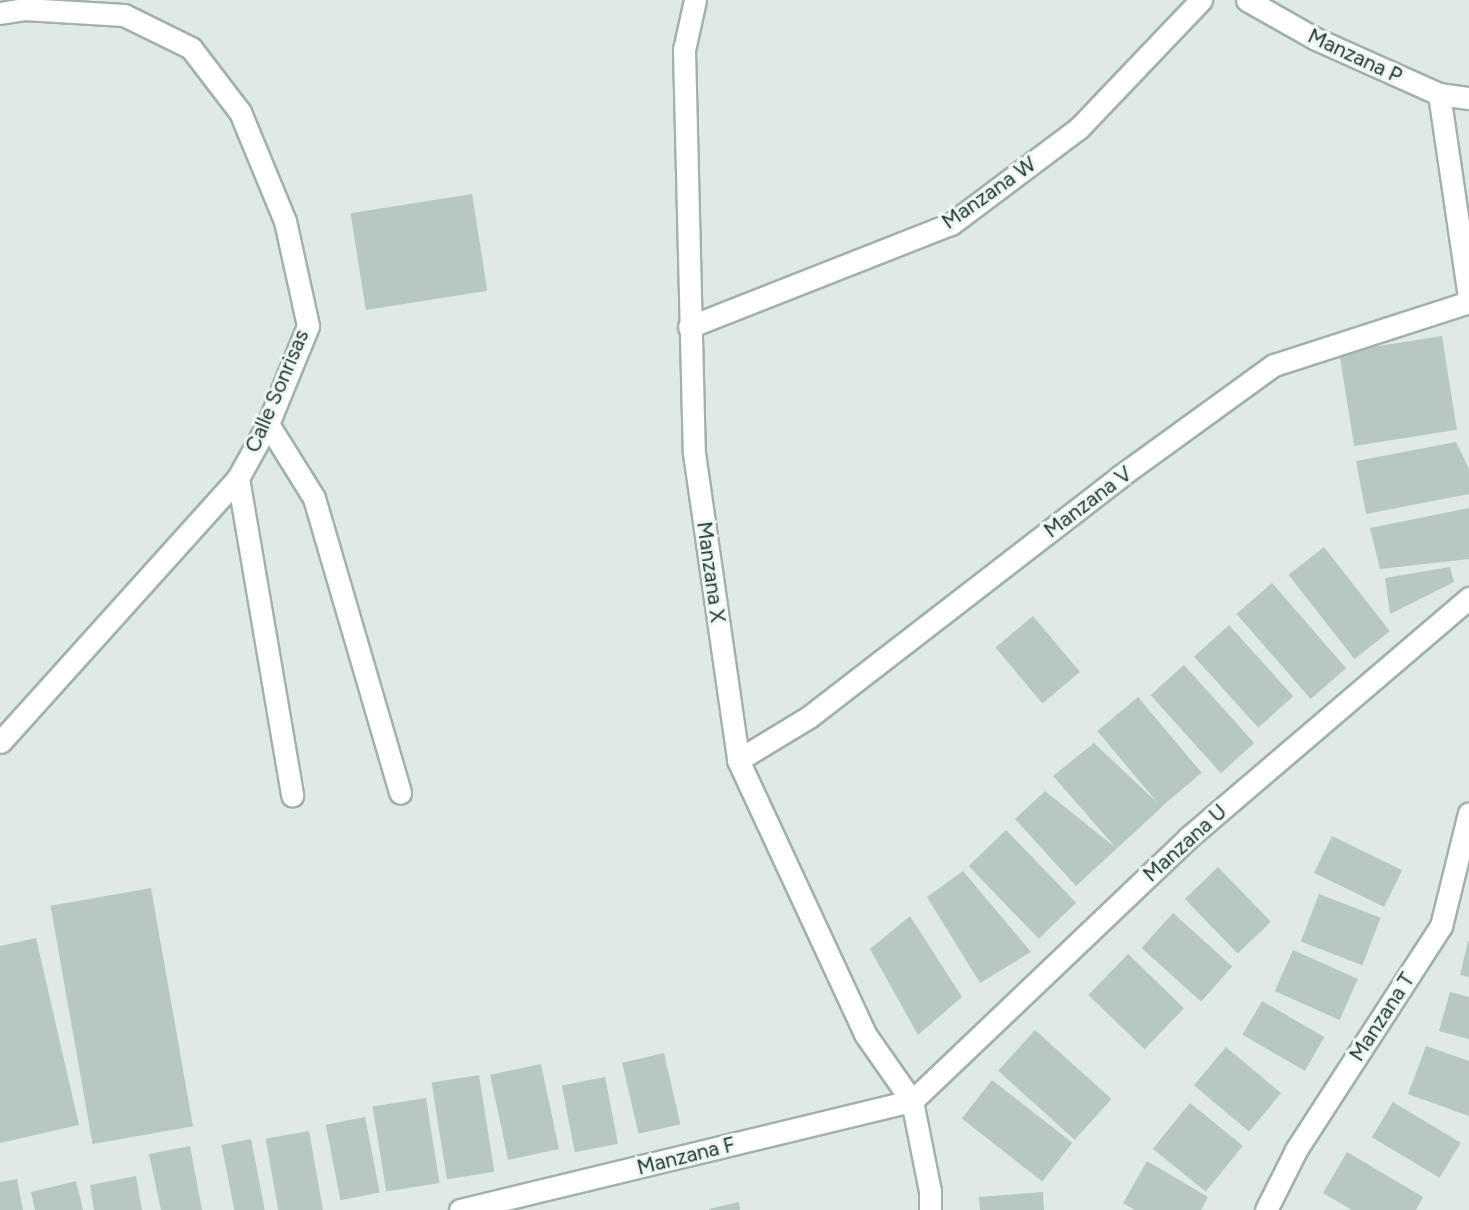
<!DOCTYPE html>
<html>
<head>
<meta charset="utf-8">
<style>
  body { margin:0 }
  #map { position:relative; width:1469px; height:1210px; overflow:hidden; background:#dfeae6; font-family:Figtree,sans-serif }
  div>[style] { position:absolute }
  .building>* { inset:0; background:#b7c7c2; transform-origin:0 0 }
  .roads { filter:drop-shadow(2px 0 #a2b1ad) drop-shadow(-2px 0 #a2b1ad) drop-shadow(0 2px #a2b1ad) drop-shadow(0 -2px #a2b1ad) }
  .minor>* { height:21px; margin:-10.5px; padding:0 10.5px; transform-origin:10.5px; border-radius:10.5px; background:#fff }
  span { translate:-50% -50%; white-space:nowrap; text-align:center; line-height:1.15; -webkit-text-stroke:6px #eff7f4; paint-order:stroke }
  .street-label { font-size:21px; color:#203935 }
</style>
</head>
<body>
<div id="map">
  <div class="building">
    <i style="left:472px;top:194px;width:98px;height:123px;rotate:81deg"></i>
    <i style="left:1442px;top:336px;width:95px;height:104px;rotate:81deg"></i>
    <i style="clip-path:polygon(1456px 442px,1469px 469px,1469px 494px,1366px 514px,1356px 461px)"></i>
    <i style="clip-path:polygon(1469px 508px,1469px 559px,1380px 569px,1370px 528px)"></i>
    <i style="left:1324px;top:547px;width:107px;height:45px;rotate:52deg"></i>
    <i style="clip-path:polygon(1450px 567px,1454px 582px,1390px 614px,1385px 578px)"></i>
    <i style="left:1272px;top:583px;width:113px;height:47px;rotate:49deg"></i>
    <i style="left:1033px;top:616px;width:73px;height:49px;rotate:50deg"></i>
    <i style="left:1229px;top:625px;width:96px;height:47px;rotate:48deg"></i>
    <i style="left:1184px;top:665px;width:105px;height:45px;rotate:48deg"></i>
    <i style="left:1138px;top:697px;width:99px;height:53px;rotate:50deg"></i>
    <i style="clip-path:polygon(1094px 743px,1162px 807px,1076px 886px,1015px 819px,1045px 791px,1116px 848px,1053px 776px)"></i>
    <i style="left:1006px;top:830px;width:101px;height:52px;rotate:46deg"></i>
    <i style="left:1332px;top:836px;width:78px;height:41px;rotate:26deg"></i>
    <i style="left:1218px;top:867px;width:76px;height:46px;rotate:46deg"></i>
    <i style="clip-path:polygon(963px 871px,1031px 952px,980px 983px,927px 897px)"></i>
    <i style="left:151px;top:888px;width:242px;height:102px;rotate:80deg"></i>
    <i style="left:1319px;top:894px;width:66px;height:51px;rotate:21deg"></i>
    <i style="left:1173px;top:913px;width:80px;height:47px;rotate:42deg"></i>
    <i style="clip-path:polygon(910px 916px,962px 997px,918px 1035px,870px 949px)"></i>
    <i style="clip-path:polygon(36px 938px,79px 1125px,0 1143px,0 946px)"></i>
    <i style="clip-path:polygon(1468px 941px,1469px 941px,1469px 977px,1460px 975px)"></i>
    <i style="left:1293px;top:950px;width:71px;height:45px;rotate:24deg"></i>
    <i style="left:1128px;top:954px;width:78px;height:57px;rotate:44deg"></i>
    <i style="clip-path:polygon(1450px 992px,1469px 997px,1469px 1039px,1439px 1031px)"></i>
    <i style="left:1262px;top:1001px;width:72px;height:39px;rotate:30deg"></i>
    <i style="left:1035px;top:1030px;width:103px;height:55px;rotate:42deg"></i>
    <i style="clip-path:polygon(1426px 1046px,1469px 1061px,1469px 1116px,1408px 1094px)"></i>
    <i style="left:1226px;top:1047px;width:72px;height:50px;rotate:40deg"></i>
    <i style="left:664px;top:1053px;width:73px;height:43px;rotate:77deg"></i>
    <i style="left:541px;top:1064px;width:87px;height:52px;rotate:78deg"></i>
    <i style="left:479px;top:1075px;width:98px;height:48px;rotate:81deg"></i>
    <i style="left:605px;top:1077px;width:68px;height:44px;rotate:79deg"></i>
    <i style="left:992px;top:1080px;width:102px;height:49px;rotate:38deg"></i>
    <i style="left:426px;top:1098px;width:86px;height:54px;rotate:81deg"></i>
    <i style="left:1393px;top:1102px;width:79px;height:41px;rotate:31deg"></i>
    <i style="left:1190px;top:1103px;width:68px;height:59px;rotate:39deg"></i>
    <i style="left:365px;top:1117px;width:77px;height:40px;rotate:79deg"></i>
    <i style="left:309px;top:1131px;width:80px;height:44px;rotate:80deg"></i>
    <i style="left:251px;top:1139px;width:72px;height:30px;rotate:79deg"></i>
    <i style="clip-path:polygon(190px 1146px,202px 1210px,161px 1210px,149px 1154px)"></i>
    <i style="clip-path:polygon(1347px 1152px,1423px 1197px,1416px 1210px,1352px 1210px,1323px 1193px)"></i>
    <i style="clip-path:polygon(1147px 1161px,1208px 1197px,1201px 1210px,1135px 1210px,1123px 1203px)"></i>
    <i style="clip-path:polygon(136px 1176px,142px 1210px,94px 1210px,90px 1185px)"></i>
    <i style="clip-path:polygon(17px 1179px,23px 1210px,0 1210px,0 1182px)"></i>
    <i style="clip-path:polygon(76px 1181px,83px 1210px,35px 1210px,31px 1192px)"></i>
    <i style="clip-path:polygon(1043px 1192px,1044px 1210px,980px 1210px,979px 1197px)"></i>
    <i style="clip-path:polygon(739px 1202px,740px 1210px,709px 1210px,709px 1209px)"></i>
  </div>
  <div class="roads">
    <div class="minor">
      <i style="left:695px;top:0;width:51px;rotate:102.4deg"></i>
      <i style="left:684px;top:50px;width:403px;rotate:88.6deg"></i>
      <i style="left:694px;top:453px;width:310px;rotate:81.8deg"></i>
      <i style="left:738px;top:760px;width:302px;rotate:65.1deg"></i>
      <i style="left:865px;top:1034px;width:82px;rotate:55deg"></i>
      <i style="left:912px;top:1101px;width:92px;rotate:78.7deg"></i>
      <i style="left:930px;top:1191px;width:19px;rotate:90deg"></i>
      <i style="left:1247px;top:0;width:79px;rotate:29.5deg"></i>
      <i style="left:1316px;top:39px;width:135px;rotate:24.1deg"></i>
      <i style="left:1439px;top:94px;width:30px;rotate:8deg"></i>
      <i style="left:0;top:13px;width:24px;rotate:-9deg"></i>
      <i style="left:24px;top:9px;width:100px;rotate:3.4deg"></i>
      <i style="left:124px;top:15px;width:75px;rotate:26.2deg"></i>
      <i style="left:191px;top:48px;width:81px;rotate:52.6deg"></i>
      <i style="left:240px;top:112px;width:118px;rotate:67.6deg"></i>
      <i style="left:285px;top:221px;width:107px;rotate:77.6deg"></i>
      <i style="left:308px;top:326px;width:106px;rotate:112.2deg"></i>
      <i style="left:268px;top:424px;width:62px;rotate:119.1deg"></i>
      <i style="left:238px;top:478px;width:355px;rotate:132deg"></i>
      <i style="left:1439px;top:94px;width:206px;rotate:81.6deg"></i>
      <i style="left:689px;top:327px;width:282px;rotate:-21.5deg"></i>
      <i style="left:951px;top:224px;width:160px;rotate:-36.9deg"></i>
      <i style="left:1079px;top:128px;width:177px;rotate:-46.4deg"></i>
      <i style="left:268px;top:424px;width:87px;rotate:58.1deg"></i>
      <i style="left:314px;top:498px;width:307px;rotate:73.7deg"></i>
      <i style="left:238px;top:478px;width:322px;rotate:80.3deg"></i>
      <i style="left:738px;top:760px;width:83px;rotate:-31.2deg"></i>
      <i style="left:809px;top:717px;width:392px;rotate:-37.7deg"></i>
      <i style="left:1119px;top:477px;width:191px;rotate:-35.9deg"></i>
      <i style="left:1274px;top:365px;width:205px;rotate:-17.9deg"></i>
      <i style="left:912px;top:1101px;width:381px;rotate:-43.6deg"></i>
      <i style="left:1188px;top:838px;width:370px;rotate:-40.5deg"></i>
      <i style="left:460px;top:1210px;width:465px;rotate:-13.6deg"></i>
      <i style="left:1266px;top:1210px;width:67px;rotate:-63.4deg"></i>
      <i style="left:1296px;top:1150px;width:267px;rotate:-57.1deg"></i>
      <i style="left:1441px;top:926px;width:116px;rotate:-76.1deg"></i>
    </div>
  </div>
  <div class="street-label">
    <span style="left:1355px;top:56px;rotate:25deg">Manzana P</span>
    <span style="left:989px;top:193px;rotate:-35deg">Manzana W</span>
    <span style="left:277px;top:391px;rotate:-67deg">Calle Sonrisas</span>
    <span style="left:1088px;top:502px;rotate:-37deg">Manzana V</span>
    <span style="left:711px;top:572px;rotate:82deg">Manzana X</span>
    <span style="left:1185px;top:843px;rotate:-42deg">Manzana U</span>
    <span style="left:1382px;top:1017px;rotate:-57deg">Manzana T</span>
    <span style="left:686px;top:1156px;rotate:-14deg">Manzana F</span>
  </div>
</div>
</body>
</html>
